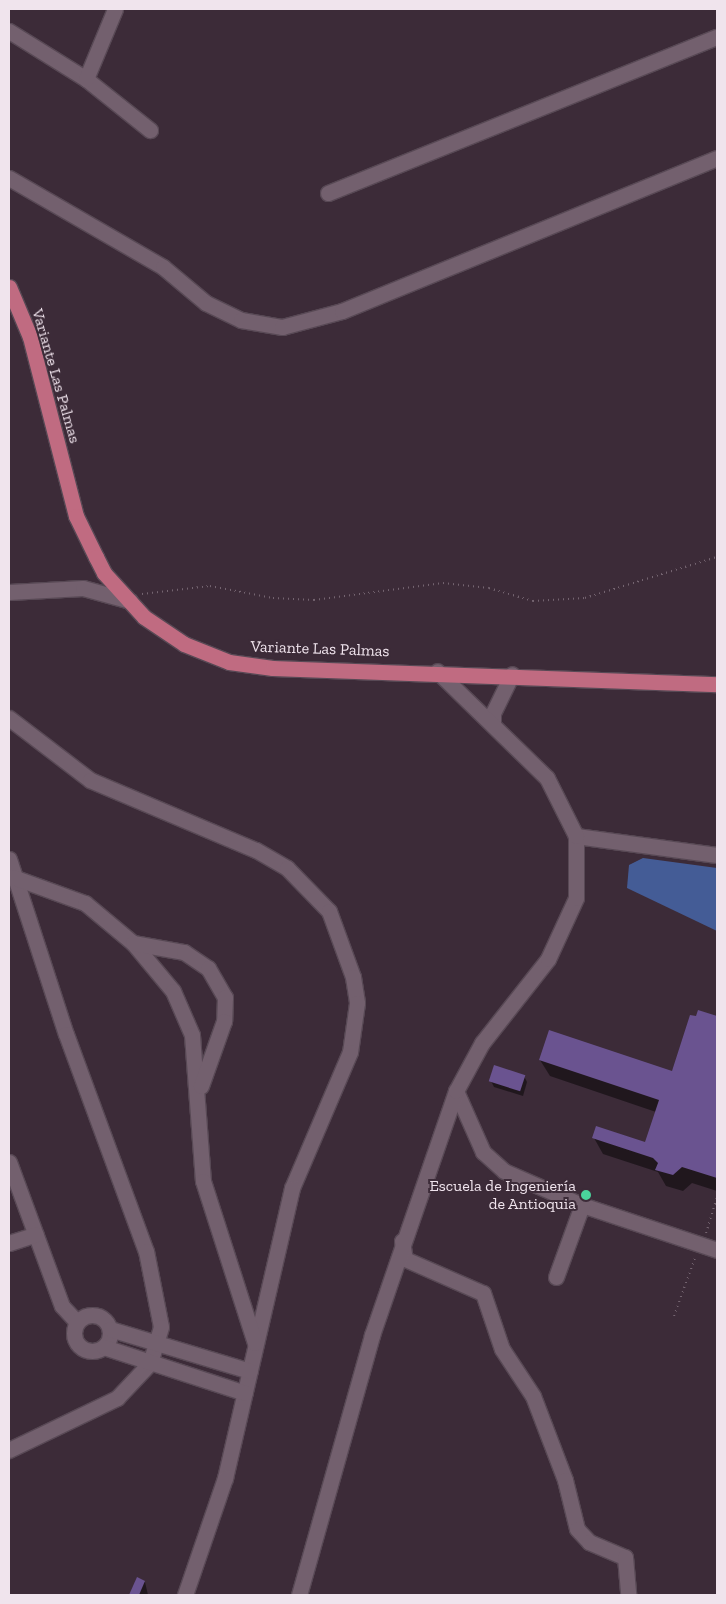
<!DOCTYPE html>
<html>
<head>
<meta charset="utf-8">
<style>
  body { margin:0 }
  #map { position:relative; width:726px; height:1604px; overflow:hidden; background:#3c2b38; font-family:"Zilla Slab",serif }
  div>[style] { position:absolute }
  .water>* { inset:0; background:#445c96 }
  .shadow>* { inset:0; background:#0007 }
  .building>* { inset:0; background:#6a5390; transform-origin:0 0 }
  .path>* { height:2px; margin-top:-1px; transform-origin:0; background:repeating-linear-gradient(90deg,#746470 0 1px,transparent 0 5px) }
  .roads { filter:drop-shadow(1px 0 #584955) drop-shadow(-1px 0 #584955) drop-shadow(0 1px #584955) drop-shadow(0 -1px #584955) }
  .minor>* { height:15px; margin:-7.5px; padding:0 7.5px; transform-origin:7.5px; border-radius:7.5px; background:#73606e }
  .minor>.ring { margin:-7.5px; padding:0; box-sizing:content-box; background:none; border:15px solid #73606e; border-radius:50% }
  .major>* { height:15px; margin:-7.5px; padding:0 7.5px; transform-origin:7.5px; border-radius:7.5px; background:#c06b81 }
  .dots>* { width:14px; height:14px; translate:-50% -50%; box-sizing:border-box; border:2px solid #3c2b38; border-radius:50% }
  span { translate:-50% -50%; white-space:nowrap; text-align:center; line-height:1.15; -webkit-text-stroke:4px #3c2b38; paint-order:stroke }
  .street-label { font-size:16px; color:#f0e4ed }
  .poi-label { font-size:16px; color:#f0e4ed }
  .right { translate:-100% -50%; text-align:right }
  .frame { position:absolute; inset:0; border:10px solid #f0e4ed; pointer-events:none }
</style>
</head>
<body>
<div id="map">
  <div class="water">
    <i style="clip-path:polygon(643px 858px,717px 868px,717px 931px,627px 888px,629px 865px)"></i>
  </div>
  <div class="shadow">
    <i style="clip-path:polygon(699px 1011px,717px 1018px,717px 1191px,692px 1183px,683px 1191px,666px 1186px,658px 1172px,603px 1154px,594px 1138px,646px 1143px,656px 1112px,550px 1076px,540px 1060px,672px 1072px)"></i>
    <i style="clip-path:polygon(524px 1076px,527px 1082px,523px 1096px,494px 1087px,491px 1081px)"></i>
    <i style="clip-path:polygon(138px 1579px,145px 1582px,148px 1595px,130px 1595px)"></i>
  </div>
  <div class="building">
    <i style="clip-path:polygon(698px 1010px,717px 1016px,717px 1178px,682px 1167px,673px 1175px,655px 1170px,658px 1163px,653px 1158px,592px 1138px,596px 1126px,645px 1142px,659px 1100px,539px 1060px,549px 1030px,672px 1071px,690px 1015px,696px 1016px)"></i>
    <i style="left:494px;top:1065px;width:33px;height:17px;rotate:18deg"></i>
    <i style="clip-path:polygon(137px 1577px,145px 1581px,139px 1595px,129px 1595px)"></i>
  </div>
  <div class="path">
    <i style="left:142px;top:594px;width:68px;rotate:-6.7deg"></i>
    <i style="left:210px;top:586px;width:64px;rotate:10.8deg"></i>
    <i style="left:273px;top:598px;width:41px;rotate:2.8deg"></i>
    <i style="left:314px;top:600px;width:130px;rotate:-7.5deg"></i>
    <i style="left:443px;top:583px;width:46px;rotate:6.2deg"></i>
    <i style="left:489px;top:588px;width:46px;rotate:16.5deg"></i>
    <i style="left:533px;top:601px;width:52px;rotate:-3.3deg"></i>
    <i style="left:585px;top:598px;width:138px;rotate:-17.3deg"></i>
    <i style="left:706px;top:1233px;width:38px;rotate:-73deg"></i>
    <i style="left:674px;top:1316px;width:62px;rotate:-70.1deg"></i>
  </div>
  <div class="roads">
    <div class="minor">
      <i style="left:9px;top:31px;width:91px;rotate:31.9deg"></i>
      <i style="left:86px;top:79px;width:82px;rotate:38.6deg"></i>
      <i style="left:86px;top:79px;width:76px;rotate:-67.5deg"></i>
      <i style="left:9px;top:178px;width:178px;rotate:30deg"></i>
      <i style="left:163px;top:267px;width:56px;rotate:39.9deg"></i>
      <i style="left:206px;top:303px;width:39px;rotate:26deg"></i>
      <i style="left:241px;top:320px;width:42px;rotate:9.7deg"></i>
      <i style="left:282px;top:327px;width:62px;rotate:-14.9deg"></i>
      <i style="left:342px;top:311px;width:405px;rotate:-22.2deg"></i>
      <i style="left:328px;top:193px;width:419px;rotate:-21.9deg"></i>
      <i style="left:9px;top:592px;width:74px;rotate:-3.1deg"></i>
      <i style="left:83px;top:588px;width:49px;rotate:15.5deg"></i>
      <i style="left:9px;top:718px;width:102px;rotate:37.4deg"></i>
      <i style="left:90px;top:780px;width:180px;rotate:22.9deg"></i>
      <i style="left:256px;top:850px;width:36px;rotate:30deg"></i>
      <i style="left:287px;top:868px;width:60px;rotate:45.7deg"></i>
      <i style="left:329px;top:911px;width:70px;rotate:70deg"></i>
      <i style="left:353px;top:977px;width:26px;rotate:81deg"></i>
      <i style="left:357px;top:1003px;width:49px;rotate:98.1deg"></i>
      <i style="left:350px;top:1052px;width:148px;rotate:113.1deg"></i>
      <i style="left:292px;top:1188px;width:298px;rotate:103deg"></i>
      <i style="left:225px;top:1478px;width:124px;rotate:108.9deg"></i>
      <i style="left:493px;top:724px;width:11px;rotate:-90deg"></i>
      <i style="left:493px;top:713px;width:43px;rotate:-64deg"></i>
      <i style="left:576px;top:836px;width:142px;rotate:7.7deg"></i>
      <i style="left:9px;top:859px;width:184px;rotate:72deg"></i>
      <i style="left:66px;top:1034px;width:231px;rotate:69.8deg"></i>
      <i style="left:146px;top:1251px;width:77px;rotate:78.8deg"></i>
      <i style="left:161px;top:1327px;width:38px;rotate:107deg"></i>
      <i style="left:150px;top:1363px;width:48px;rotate:133.3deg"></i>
      <i style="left:117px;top:1398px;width:120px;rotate:154.3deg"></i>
      <i style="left:13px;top:877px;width:77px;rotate:19.9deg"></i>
      <i style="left:85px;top:903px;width:62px;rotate:39.8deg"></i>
      <i style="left:133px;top:943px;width:62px;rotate:50.2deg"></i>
      <i style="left:173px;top:991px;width:48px;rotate:66.6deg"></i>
      <i style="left:192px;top:1035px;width:146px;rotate:85.7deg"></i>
      <i style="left:203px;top:1181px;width:170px;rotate:72.2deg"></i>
      <i style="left:133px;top:943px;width:52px;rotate:10deg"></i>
      <i style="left:184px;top:952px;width:29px;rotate:34deg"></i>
      <i style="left:208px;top:968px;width:34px;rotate:60deg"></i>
      <i style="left:225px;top:997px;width:24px;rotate:92deg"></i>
      <i style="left:224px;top:1021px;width:69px;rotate:109.5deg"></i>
      <i style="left:456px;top:1091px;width:67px;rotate:66.1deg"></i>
      <i style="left:483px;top:1152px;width:28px;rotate:42deg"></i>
      <i style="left:504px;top:1171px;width:85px;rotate:23.6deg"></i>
      <i style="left:582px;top:1205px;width:142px;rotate:18.4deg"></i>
      <i style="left:9px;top:1162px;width:153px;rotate:69.8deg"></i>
      <i style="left:62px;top:1306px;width:22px;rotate:47deg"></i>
      <i style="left:402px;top:1241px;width:18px;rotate:81deg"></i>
      <i style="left:405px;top:1259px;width:85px;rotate:23.6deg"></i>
      <i style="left:483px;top:1293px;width:59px;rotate:71.3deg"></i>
      <i style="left:502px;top:1349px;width:56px;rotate:56.6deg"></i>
      <i style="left:533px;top:1396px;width:90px;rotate:69.1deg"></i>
      <i style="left:565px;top:1480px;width:50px;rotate:76.2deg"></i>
      <i style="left:577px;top:1529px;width:18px;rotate:47deg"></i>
      <i style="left:589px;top:1542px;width:39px;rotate:23deg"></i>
      <i style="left:625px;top:1557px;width:38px;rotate:85deg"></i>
      <i style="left:9px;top:1243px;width:28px;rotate:-18deg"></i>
      <i style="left:556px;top:1277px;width:77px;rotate:-70.1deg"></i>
      <i class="ring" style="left:74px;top:1315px;width:21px;height:21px"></i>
      <i style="left:110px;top:1329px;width:146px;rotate:16.7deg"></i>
      <i style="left:104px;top:1347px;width:148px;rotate:18.1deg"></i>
      <i style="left:299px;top:1595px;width:270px;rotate:-74.3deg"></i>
      <i style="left:372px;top:1335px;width:258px;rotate:-71deg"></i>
      <i style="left:456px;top:1091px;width:55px;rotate:-61.6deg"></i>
      <i style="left:482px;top:1043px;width:107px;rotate:-51.8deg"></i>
      <i style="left:548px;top:959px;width:67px;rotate:-65.3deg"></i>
      <i style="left:576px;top:898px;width:62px;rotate:-90deg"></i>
      <i style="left:576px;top:836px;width:65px;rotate:-116.6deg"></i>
      <i style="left:547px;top:778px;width:153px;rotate:-135.8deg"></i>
    </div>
    <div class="major">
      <i style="left:9px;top:287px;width:54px;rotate:67.2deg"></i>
      <i style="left:30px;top:337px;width:185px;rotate:75.6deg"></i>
      <i style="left:76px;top:516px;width:46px;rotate:64deg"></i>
      <i style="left:96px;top:557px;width:18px;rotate:63deg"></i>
      <i style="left:104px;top:573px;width:59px;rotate:47.7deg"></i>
      <i style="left:144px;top:617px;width:48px;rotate:34deg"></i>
      <i style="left:184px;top:644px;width:48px;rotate:21.8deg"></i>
      <i style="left:229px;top:662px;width:44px;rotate:7.8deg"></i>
      <i style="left:273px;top:668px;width:444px;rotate:2.1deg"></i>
    </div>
  </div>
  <div class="dots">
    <i style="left:586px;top:1195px;background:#4ad49c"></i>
  </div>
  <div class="street-label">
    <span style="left:56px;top:376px;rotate:74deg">Variante Las Palmas</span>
    <span style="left:320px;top:649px;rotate:2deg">Variante Las Palmas</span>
  </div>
  <div class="poi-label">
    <span class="right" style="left:576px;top:1195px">Escuela de Ingeniería<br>de Antioquia</span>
  </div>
  <div class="frame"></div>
</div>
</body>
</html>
